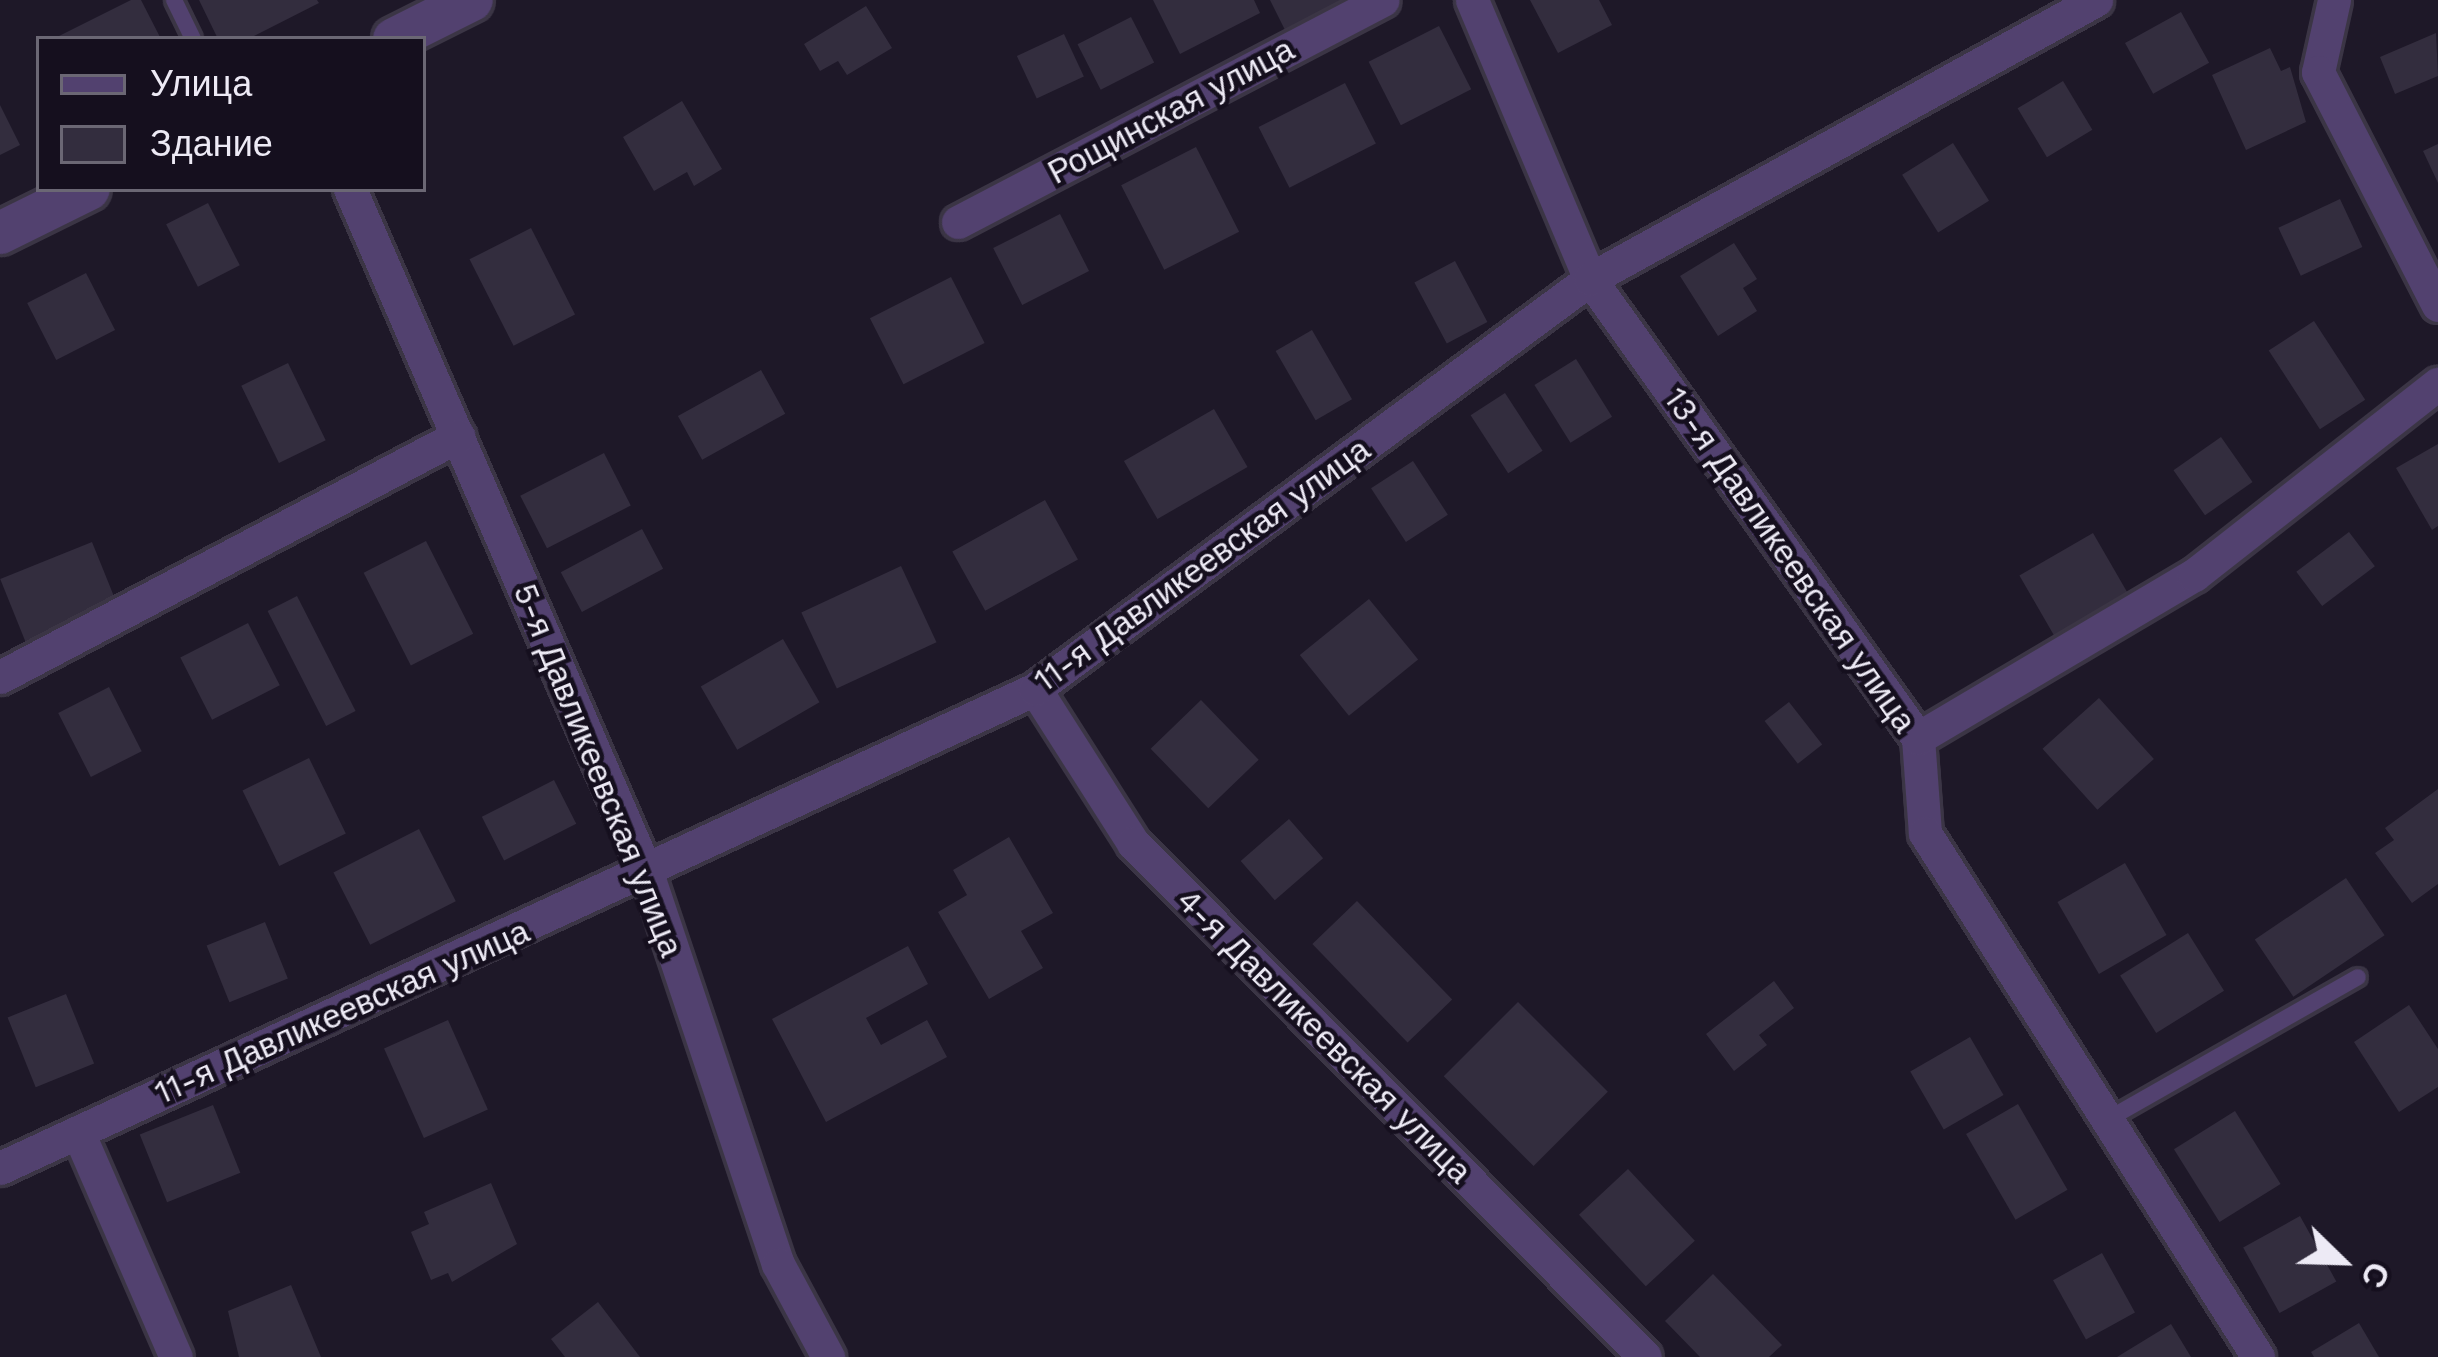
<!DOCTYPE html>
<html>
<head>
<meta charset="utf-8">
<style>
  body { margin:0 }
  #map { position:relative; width:2438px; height:1357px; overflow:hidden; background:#1e1828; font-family:"Work Sans",sans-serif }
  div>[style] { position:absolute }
  .building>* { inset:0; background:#332d3e; transform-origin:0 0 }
  .roads { filter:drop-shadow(3px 0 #3b3545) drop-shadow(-3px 0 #3b3545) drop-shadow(0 3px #3b3545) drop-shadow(0 -3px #3b3545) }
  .service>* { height:16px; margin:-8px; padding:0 8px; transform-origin:8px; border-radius:8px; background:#52416f }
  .minor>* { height:33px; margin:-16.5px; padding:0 16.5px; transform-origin:16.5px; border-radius:16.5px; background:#52416f }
  .tertiary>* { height:42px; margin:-21px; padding:0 21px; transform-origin:21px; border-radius:21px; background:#52416f }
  span { translate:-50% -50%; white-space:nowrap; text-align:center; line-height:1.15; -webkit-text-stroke:9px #150f1e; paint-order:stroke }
  .street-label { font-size:33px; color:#edeaf5 }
  .legend { position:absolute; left:36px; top:36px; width:390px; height:156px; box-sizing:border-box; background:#150f1e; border:3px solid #6b6774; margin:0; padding:15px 21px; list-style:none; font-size:36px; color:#edeaf5 }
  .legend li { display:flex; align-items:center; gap:24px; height:60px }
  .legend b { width:60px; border:3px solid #6b6774 }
  .north { position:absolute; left:2282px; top:1201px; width:120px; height:120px; -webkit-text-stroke:9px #150f1e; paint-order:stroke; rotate:113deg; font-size:33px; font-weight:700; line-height:48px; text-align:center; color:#edeaf5 }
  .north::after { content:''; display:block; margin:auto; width:42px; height:54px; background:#edeaf5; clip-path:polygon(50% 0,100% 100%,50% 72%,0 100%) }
</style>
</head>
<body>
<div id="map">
  <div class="building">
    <i style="clip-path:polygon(131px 0,141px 0,161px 39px,53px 39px)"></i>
    <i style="clip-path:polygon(199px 0,317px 0,319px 3px,248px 39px,218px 39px)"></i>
    <i style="clip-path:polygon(1153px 0,1254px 0,1260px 13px,1180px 54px)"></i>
    <i style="clip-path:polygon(1270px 0,1343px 0,1285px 30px)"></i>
    <i style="clip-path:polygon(1530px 0,1599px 0,1612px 25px,1558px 53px)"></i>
    <i style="clip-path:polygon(866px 6px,892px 48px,847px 75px,838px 61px,820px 71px,804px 44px)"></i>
    <i style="left:2181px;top:12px;width:58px;height:64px;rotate:61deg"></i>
    <i style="left:1131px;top:17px;width:51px;height:60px;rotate:63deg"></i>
    <i style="left:1439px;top:26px;width:71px;height:79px;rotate:63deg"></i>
    <i style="clip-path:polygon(2436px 33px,2438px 76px,2395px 94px,2380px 57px)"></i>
    <i style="left:1064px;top:34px;width:47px;height:52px;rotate:65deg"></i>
    <i style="clip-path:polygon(2270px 48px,2281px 71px,2290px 67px,2306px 122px,2246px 150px,2212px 75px)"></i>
    <i style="left:2063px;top:81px;width:57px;height:53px;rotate:59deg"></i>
    <i style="left:1345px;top:83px;width:68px;height:97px;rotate:63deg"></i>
    <i style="clip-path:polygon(682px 101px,722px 169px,694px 186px,687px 172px,654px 191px,623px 137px)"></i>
    <i style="clip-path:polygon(0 105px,20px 145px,0 155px)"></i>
    <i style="left:1953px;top:143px;width:68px;height:60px;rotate:58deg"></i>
    <i style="clip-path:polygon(2438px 144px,2438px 183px,2423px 151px)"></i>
    <i style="left:1196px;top:147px;width:95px;height:84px;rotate:63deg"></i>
    <i style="left:2340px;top:199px;width:53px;height:68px;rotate:65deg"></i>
    <i style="left:208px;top:203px;width:70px;height:47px;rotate:63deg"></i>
    <i style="left:1060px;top:214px;width:64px;height:75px;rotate:63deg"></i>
    <i style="left:531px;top:228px;width:97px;height:69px;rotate:63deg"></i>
    <i style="clip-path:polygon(1734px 243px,1757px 279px,1743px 288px,1757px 311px,1718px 336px,1680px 276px)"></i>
    <i style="left:1455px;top:261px;width:69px;height:46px;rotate:62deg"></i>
    <i style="left:86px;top:273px;width:64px;height:66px;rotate:63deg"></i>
    <i style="left:951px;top:277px;width:74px;height:91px;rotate:63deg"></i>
    <i style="left:2314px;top:321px;width:94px;height:54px;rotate:57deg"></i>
    <i style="left:1312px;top:330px;width:80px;height:42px;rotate:60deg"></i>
    <i style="left:1576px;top:359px;width:68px;height:49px;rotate:58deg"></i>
    <i style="left:288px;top:363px;width:86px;height:52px;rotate:64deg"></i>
    <i style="left:761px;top:370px;width:50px;height:95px;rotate:61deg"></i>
    <i style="left:1505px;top:393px;width:69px;height:41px;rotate:57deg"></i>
    <i style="left:1214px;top:409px;width:67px;height:104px;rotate:60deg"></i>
    <i style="left:2221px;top:437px;width:55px;height:58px;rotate:55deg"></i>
    <i style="clip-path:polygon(2438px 444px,2438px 526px,2432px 530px,2396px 468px)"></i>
    <i style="left:604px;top:453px;width:59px;height:94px;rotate:63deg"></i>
    <i style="left:1413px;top:461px;width:64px;height:50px;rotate:57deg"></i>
    <i style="left:1045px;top:500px;width:68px;height:106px;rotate:61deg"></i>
    <i style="left:642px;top:529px;width:45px;height:92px;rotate:62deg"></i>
    <i style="left:2349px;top:532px;width:43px;height:66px;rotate:53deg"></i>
    <i style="left:2093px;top:533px;width:78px;height:85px;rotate:60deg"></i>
    <i style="left:426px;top:541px;width:104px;height:70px;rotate:63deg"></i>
    <i style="left:92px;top:542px;width:68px;height:99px;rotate:68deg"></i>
    <i style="left:901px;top:566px;width:84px;height:110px;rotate:65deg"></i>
    <i style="left:297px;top:596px;width:129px;height:33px;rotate:63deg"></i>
    <i style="left:1369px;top:599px;width:78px;height:89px;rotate:51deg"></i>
    <i style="left:248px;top:623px;width:70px;height:76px;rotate:63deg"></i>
    <i style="left:783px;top:639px;width:73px;height:95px;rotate:60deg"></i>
    <i style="left:109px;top:687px;width:72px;height:57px;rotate:63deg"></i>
    <i style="left:2099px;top:698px;width:82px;height:76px;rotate:48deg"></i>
    <i style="left:1201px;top:700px;width:83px;height:70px;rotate:46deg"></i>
    <i style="left:1789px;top:702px;width:54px;height:31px;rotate:52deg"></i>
    <i style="left:309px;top:758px;width:84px;height:74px;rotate:64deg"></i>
    <i style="left:554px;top:780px;width:49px;height:81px;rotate:63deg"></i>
    <i style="clip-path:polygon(2438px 789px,2438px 884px,2412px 903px,2375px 853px,2394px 840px,2385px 828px)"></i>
    <i style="left:1289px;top:819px;width:52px;height:64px;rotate:49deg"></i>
    <i style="left:419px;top:829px;width:81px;height:96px;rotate:63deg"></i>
    <i style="clip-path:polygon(1009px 837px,1053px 913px,1021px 931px,1043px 968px,989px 999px,938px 912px,967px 895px,953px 870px)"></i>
    <i style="left:2125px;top:863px;width:83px;height:78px;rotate:60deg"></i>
    <i style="left:2346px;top:878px;width:69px;height:110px;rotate:56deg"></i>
    <i style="left:1357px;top:901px;width:137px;height:62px;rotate:46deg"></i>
    <i style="left:265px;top:922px;width:61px;height:63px;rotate:68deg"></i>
    <i style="left:2188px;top:933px;width:68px;height:80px;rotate:58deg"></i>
    <i style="clip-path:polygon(908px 946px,928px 984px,866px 1018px,881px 1045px,927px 1020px,947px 1057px,826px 1122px,772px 1019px)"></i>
    <i style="clip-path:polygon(1774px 981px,1794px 1008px,1759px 1035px,1767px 1045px,1734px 1071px,1706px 1034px)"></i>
    <i style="left:66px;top:994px;width:75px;height:63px;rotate:68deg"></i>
    <i style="left:1518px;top:1002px;width:127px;height:105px;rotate:45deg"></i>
    <i style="clip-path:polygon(2409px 1005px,2438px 1049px,2438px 1087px,2399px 1112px,2354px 1042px)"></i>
    <i style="left:448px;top:1020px;width:98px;height:70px;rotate:66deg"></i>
    <i style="left:1970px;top:1037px;width:67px;height:69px;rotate:60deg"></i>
    <i style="left:2018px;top:1104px;width:99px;height:60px;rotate:60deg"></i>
    <i style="left:213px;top:1105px;width:73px;height:79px;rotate:68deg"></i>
    <i style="left:2235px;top:1111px;width:86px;height:72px;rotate:58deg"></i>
    <i style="left:1628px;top:1169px;width:98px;height:67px;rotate:47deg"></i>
    <i style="clip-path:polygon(491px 1183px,517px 1244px,452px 1282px,448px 1273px,431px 1280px,411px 1232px,429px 1224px,424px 1212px)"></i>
    <i style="left:2300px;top:1216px;width:75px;height:65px;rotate:61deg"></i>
    <i style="left:2102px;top:1253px;width:68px;height:56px;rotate:61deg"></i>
    <i style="clip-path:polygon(1713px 1274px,1782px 1345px,1769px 1357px,1700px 1357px,1665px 1321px)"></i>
    <i style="clip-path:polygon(291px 1285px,321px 1357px,239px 1357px,228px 1311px)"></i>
    <i style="clip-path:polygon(598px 1302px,640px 1357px,565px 1357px,551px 1339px)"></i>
    <i style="clip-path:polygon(2359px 1323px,2379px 1357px,2314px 1357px,2311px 1352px)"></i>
    <i style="clip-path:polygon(2171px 1324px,2191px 1357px,2117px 1357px)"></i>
  </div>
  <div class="roads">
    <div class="service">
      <i style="left:174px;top:0;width:43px;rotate:64deg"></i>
      <i style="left:2103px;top:1122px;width:293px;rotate:-29.6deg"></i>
    </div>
    <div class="minor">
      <i style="left:1472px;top:0;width:303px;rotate:67.1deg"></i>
      <i style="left:1590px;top:279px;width:564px;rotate:54.45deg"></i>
      <i style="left:1918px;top:738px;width:95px;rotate:85.8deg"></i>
      <i style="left:1925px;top:833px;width:621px;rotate:57.56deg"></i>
      <i style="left:2334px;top:0;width:74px;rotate:102.5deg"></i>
      <i style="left:2318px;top:72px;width:262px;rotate:62.8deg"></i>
      <i style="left:350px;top:189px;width:746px;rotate:66.53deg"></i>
      <i style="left:647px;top:873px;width:412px;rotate:71.5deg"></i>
      <i style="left:778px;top:1264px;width:106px;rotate:61.7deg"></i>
      <i style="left:958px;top:222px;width:479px;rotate:-27.6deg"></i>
      <i style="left:0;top:677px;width:518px;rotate:-27.75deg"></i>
      <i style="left:1035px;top:689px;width:183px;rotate:57.5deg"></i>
      <i style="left:1133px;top:843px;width:725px;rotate:45.11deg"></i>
      <i style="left:1918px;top:738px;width:321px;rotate:-30.6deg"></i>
      <i style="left:2194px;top:575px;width:310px;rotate:-38.1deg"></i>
      <i style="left:78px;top:1132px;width:245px;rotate:66.5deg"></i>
      <i style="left:0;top:1168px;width:1140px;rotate:-24.83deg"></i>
      <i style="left:1035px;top:689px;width:690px;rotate:-36.45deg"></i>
      <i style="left:1590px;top:279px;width:578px;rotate:-28.87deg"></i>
    </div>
    <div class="tertiary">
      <i style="left:394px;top:39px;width:87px;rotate:-26.6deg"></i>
      <i style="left:0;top:233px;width:99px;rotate:-26.3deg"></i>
    </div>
  </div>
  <div class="street-label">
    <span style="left:1171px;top:111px;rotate:-28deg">Рощинская улица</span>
    <span style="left:1790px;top:560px;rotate:55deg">13-я Давликеевская улица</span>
    <span style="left:1202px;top:565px;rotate:-36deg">11-я Давликеевская улица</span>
    <span style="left:598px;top:770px;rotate:68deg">5-я Давликеевская улица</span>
    <span style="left:342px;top:1012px;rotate:-24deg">11-я Давликеевская улица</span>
    <span style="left:1324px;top:1036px;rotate:45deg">4-я Давликеевская улица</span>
  </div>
  <ul class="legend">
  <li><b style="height:15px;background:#52416f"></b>Улица</li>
  <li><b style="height:33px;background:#332d3e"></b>Здание</li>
  </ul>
  <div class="north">С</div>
</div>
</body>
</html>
